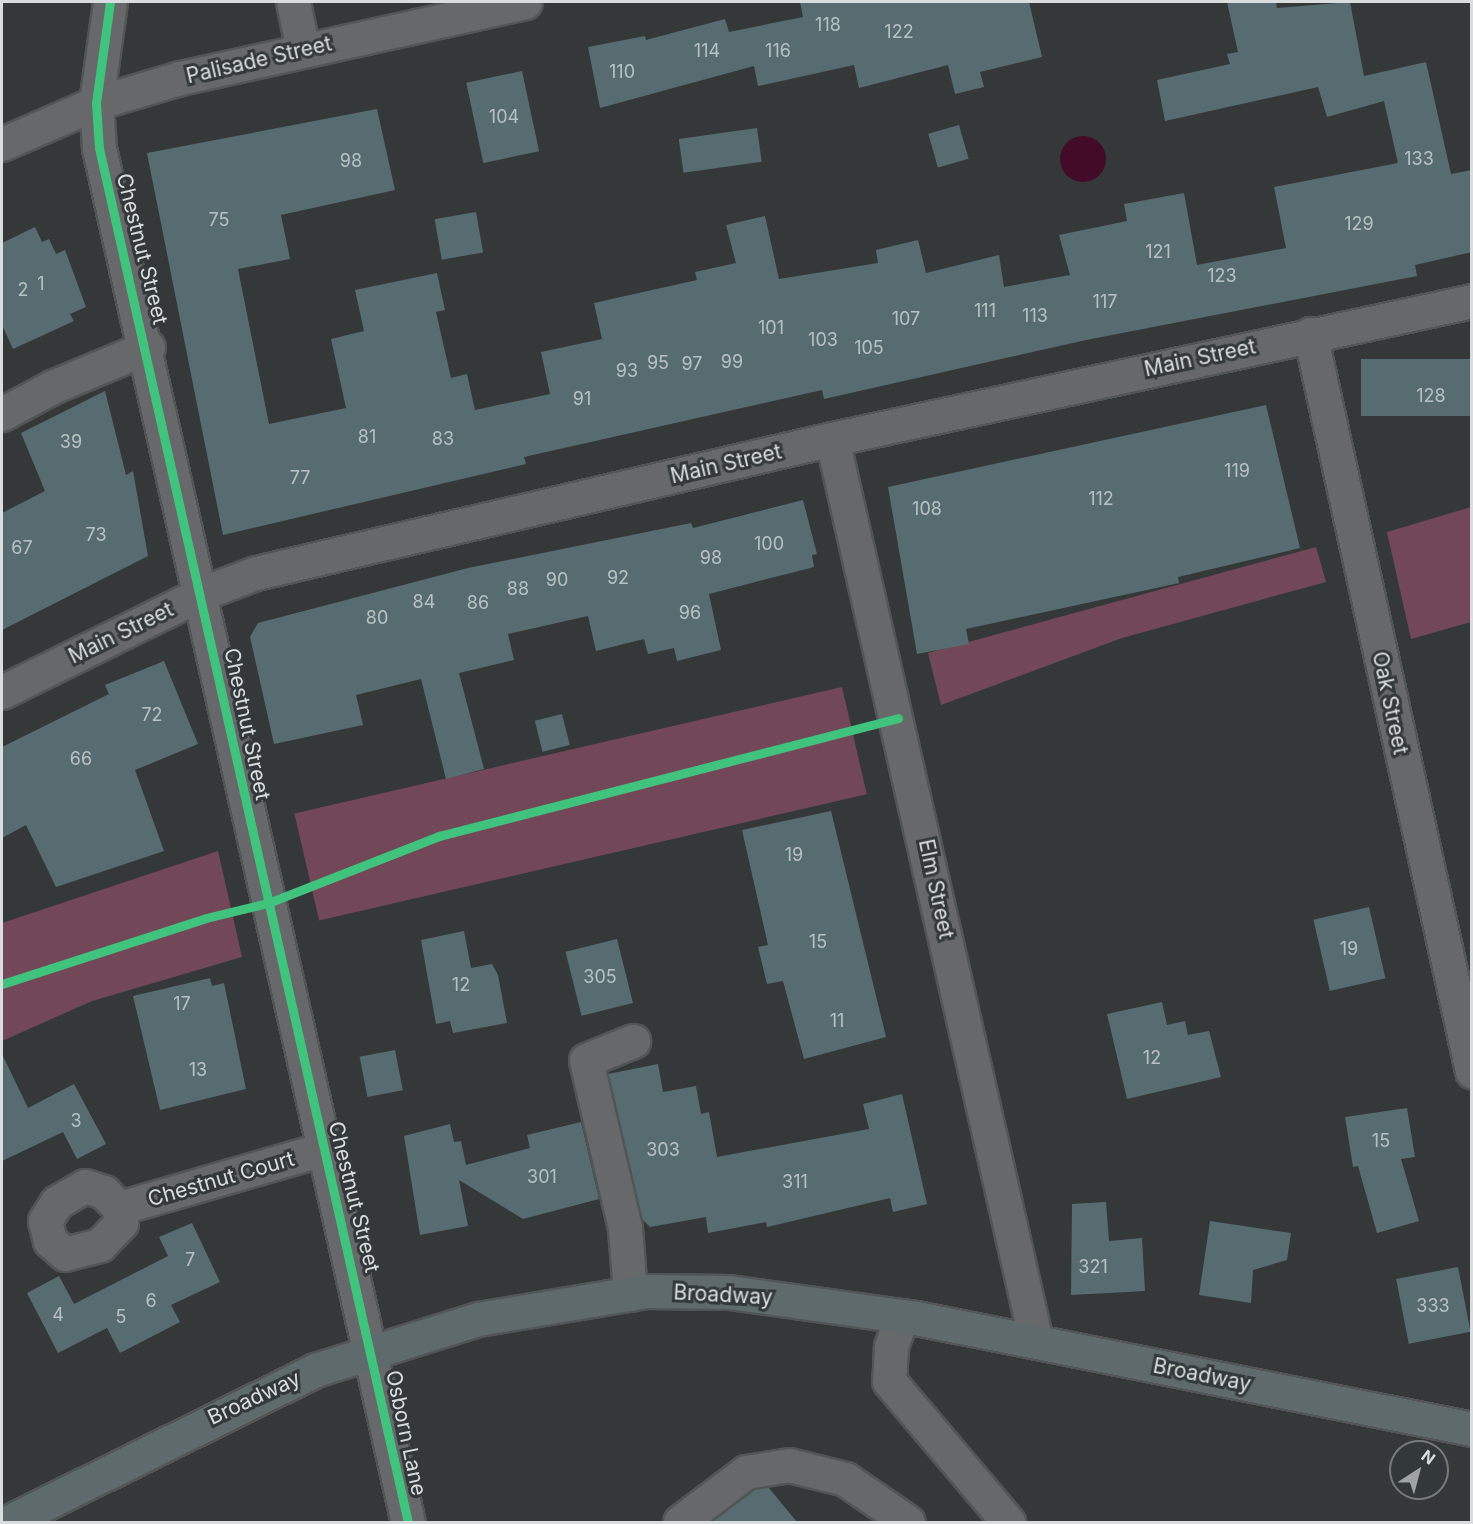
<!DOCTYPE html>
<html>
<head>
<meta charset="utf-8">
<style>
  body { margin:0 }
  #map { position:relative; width:1473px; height:1524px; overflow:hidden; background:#343839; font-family:Inter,sans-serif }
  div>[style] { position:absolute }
  .green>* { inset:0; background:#724858; transform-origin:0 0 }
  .water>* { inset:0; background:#430b27 }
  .round { border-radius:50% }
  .building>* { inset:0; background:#576c70; transform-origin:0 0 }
  .roads { filter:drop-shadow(2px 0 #525556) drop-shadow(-2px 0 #525556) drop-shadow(0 2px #525556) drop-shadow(0 -2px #525556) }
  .minor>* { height:33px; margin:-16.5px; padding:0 16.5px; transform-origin:16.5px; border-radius:16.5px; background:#66686a }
  .major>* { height:33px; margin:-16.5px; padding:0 16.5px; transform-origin:16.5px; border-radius:16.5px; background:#5f6a6c }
  .cycleway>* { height:9px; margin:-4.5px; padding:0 4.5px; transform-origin:4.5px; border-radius:4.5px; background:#40c37c }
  span { translate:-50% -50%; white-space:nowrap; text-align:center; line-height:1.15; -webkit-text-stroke:6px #33393a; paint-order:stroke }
  .number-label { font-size:18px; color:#b8c1c2 }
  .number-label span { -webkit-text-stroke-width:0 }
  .street-label { font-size:21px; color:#d9dddd }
  .frame { position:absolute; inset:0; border:3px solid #d9dddd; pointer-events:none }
  .north { position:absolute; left:1389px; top:1440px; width:60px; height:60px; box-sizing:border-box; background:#33393a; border:2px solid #757b7b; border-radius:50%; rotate:36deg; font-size:16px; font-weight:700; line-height:24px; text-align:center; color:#d9dddd }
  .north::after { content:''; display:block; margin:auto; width:21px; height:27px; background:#9fa3a4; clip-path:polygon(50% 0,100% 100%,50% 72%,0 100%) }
</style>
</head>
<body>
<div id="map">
  <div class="green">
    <i style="clip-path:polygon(1471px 507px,1471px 622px,1411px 639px,1387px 532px)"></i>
    <i style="clip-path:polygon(1316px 547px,1326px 582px,1122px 638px,941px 705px,928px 653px)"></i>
    <i style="left:842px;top:687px;width:110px;height:562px;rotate:77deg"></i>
    <i style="clip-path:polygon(218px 851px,242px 957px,92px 1001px,2px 1041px,2px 923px)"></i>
  </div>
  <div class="water">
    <i class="round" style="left:1060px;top:136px;width:46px;height:46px"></i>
  </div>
  <div class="building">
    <i style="clip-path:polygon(800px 2px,1029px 2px,1042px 57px,980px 72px,984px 87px,955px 94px,948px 65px,859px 88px,854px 65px,758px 86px,754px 66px,600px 108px,588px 47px,645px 36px,646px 40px,725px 19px,729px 32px,803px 17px)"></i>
    <i style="clip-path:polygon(1227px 2px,1276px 2px,1277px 8px,1350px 2px,1364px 76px,1426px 62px,1451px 174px,1472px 170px,1472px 252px,1415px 265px,1417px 276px,1086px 340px,824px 399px,822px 390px,524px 457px,526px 464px,223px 535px,147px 153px,377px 109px,395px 190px,281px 215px,290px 259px,238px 269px,269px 424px,346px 408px,331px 339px,364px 331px,355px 290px,437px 273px,445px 310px,436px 312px,451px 378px,467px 374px,475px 410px,550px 394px,541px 352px,602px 339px,594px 303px,697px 280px,695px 272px,736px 263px,726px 225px,765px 216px,779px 279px,878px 263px,876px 250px,918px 240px,926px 273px,999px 255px,1004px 287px,1070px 275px,1059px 235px,1127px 221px,1124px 204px,1184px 193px,1197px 265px,1286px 248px,1274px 187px,1398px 163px,1384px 101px,1327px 117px,1318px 87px,1165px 121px,1157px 80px,1230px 64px,1227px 54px,1238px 52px)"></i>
    <i style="left:522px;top:71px;width:82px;height:57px;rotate:78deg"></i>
    <i style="left:959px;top:125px;width:35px;height:32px;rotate:74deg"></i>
    <i style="left:757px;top:128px;width:34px;height:79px;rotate:82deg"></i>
    <i style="left:476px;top:212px;width:41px;height:42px;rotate:80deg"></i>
    <i style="clip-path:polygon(35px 227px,42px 242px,49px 239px,56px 254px,65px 250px,86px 307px,70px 314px,74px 321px,13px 349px,2px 325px,2px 243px)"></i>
    <i style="left:1472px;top:359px;width:57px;height:111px;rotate:90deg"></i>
    <i style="clip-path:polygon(105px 391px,126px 475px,133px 471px,148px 556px,2px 630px,2px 513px,45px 491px,21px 433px)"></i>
    <i style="clip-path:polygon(1266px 405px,1300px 548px,1178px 577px,1179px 583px,966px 629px,969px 644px,917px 654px,888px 487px)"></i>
    <i style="clip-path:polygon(803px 500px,817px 554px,812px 555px,814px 567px,709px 594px,721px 650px,677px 661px,674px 648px,648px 654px,644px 639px,596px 651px,588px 616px,508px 634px,514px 660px,459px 673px,484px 769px,446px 779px,421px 679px,356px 695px,363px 725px,274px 744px,250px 637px,258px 623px,468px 568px,691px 523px,693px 528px)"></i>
    <i style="clip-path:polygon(164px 661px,198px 744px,135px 770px,164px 851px,56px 887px,26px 825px,2px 838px,2px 747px,109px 694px,105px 685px)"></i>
    <i style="left:562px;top:714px;width:32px;height:28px;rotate:76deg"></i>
    <i style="clip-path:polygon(831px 811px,886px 1037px,804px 1059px,783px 981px,767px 984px,758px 947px,768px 945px,742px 830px)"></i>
    <i style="left:1369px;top:907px;width:73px;height:57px;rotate:77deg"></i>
    <i style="clip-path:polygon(464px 931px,471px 968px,492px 964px,498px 975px,507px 1023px,453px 1033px,450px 1021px,436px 1024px,421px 940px)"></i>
    <i style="left:617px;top:939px;width:66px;height:53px;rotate:76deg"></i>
    <i style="clip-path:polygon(210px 978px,212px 986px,224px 983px,246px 1089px,160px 1110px,133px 996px)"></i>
    <i style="clip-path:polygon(1162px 1002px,1167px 1025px,1185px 1021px,1188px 1035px,1209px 1031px,1221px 1077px,1127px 1099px,1107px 1014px)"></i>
    <i style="left:395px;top:1050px;width:41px;height:36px;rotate:79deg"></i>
    <i style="clip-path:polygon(2px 1054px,28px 1108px,74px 1084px,106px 1144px,77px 1159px,63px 1132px,2px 1161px)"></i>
    <i style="clip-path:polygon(658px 1064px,663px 1092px,696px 1086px,701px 1114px,709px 1112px,717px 1157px,869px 1129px,863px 1104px,902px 1094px,927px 1204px,893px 1212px,890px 1198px,767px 1227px,766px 1222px,708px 1233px,706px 1217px,650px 1227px,642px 1219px,608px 1074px)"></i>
    <i style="clip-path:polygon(1407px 1108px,1415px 1157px,1401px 1159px,1419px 1221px,1377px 1233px,1358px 1166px,1353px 1167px,1345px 1117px)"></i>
    <i style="clip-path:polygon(581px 1122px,599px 1199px,523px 1219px,459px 1180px,468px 1226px,420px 1235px,404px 1136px,450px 1124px,454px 1142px,461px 1141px,466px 1165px,530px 1148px,527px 1135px)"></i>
    <i style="clip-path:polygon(1106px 1202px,1109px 1241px,1142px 1238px,1145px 1291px,1071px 1295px,1072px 1204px)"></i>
    <i style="clip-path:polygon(1210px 1221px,1291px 1233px,1287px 1260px,1253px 1270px,1251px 1303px,1199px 1295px)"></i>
    <i style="clip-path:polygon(192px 1223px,220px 1282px,171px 1305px,180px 1322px,120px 1353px,107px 1328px,58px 1353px,27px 1293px,59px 1276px,74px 1304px,168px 1256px,159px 1237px)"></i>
    <i style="left:1458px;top:1267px;width:66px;height:63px;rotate:79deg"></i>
    <i style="clip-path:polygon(768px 1487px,797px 1522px,710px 1522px,754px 1490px)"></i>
  </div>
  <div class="roads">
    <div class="minor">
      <i style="left:110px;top:2px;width:102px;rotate:97.9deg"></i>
      <i style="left:96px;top:103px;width:45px;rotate:86.2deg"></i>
      <i style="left:99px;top:148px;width:1408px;rotate:77.33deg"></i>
      <i style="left:293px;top:2px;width:49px;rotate:78.2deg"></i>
      <i style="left:2px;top:144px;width:103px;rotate:-23.6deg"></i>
      <i style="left:96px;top:103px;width:88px;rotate:-16.6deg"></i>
      <i style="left:180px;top:78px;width:353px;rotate:-12.4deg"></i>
      <i style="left:1310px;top:334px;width:755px;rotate:77.6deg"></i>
      <i style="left:2px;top:414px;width:57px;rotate:-28.4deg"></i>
      <i style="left:52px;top:387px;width:104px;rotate:-22.6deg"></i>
      <i style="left:832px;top:439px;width:925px;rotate:77.26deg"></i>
      <i style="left:2px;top:692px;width:221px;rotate:-26.3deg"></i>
      <i style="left:200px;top:594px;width:60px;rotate:-20.6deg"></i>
      <i style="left:256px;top:573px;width:591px;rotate:-13.1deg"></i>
      <i style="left:832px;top:439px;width:655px;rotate:-12.17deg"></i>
      <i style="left:85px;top:1186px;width:20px;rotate:18deg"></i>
      <i style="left:104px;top:1192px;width:22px;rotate:47deg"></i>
      <i style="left:119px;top:1208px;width:15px;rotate:82deg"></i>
      <i style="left:121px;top:1223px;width:30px;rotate:134deg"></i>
      <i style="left:100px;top:1245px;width:36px;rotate:166deg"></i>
      <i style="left:65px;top:1254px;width:20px;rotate:-139deg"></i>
      <i style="left:50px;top:1241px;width:21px;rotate:-104deg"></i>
      <i style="left:45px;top:1221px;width:22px;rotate:-58deg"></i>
      <i style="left:57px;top:1202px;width:32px;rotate:-30deg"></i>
      <i style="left:119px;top:1208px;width:212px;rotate:-16.1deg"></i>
      <i style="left:630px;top:1294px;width:66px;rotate:-94.3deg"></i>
      <i style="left:625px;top:1228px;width:172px;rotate:-103.1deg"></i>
      <i style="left:586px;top:1060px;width:51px;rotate:-22deg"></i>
      <i style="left:902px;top:1316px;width:33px;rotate:110deg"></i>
      <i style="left:891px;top:1347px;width:34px;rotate:93deg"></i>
      <i style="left:889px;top:1381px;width:185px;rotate:49.8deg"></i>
      <i style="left:680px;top:1522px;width:83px;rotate:-37.1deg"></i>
      <i style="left:746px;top:1472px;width:44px;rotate:-9.2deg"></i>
      <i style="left:789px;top:1465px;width:58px;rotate:14deg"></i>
      <i style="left:845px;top:1479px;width:76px;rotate:34.3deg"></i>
    </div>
    <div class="major">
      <i style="left:8px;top:1522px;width:343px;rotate:-26.3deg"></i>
      <i style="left:315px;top:1370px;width:171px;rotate:-17.4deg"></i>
      <i style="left:478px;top:1319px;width:169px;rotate:-9.5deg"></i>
      <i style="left:645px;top:1291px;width:84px;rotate:0.7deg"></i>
      <i style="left:729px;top:1292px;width:189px;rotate:7.9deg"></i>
      <i style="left:916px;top:1318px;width:567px;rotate:11.29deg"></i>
    </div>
  </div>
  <div class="cycleway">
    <i style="left:110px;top:2px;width:102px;rotate:97.9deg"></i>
    <i style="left:96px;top:103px;width:45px;rotate:86.2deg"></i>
    <i style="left:99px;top:148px;width:1408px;rotate:77.33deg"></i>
    <i style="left:2px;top:984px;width:214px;rotate:-17.9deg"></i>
    <i style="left:206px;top:918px;width:64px;rotate:-13.6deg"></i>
    <i style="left:268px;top:903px;width:184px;rotate:-21.4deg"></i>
    <i style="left:439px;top:836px;width:474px;rotate:-14.4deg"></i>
  </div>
  <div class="number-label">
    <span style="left:828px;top:25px">118</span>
    <span style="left:899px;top:32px">122</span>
    <span style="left:707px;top:51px">114</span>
    <span style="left:778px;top:51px">116</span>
    <span style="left:622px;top:72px">110</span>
    <span style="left:504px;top:117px">104</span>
    <span style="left:1419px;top:159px">133</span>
    <span style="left:351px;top:161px">98</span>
    <span style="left:219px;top:220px">75</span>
    <span style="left:1359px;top:224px">129</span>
    <span style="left:1158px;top:252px">121</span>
    <span style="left:1222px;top:276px">123</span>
    <span style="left:41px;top:284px">1</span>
    <span style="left:23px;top:290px">2</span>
    <span style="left:1105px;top:302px">117</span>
    <span style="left:985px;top:311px">111</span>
    <span style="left:1035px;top:316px">113</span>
    <span style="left:906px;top:319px">107</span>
    <span style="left:771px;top:328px">101</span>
    <span style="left:823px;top:340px">103</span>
    <span style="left:869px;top:348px">105</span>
    <span style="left:732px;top:362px">99</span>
    <span style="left:658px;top:363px">95</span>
    <span style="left:692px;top:364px">97</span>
    <span style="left:627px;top:371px">93</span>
    <span style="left:1431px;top:396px">128</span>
    <span style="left:582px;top:399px">91</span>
    <span style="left:367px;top:437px">81</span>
    <span style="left:443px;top:439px">83</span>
    <span style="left:71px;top:442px">39</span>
    <span style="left:1237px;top:471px">119</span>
    <span style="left:300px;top:478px">77</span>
    <span style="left:1101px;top:499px">112</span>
    <span style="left:927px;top:509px">108</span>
    <span style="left:96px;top:535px">73</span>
    <span style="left:769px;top:544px">100</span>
    <span style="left:22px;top:548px">67</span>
    <span style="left:711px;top:558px">98</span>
    <span style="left:618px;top:578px">92</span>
    <span style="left:557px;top:580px">90</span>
    <span style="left:518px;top:589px">88</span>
    <span style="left:424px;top:602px">84</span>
    <span style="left:478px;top:603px">86</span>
    <span style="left:690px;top:613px">96</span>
    <span style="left:377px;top:618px">80</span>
    <span style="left:152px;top:715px">72</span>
    <span style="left:81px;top:759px">66</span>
    <span style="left:794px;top:855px">19</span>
    <span style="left:818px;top:942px">15</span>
    <span style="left:1349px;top:949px">19</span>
    <span style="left:600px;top:977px">305</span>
    <span style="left:461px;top:985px">12</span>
    <span style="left:182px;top:1004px">17</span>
    <span style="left:837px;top:1021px">11</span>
    <span style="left:1152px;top:1058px">12</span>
    <span style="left:198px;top:1070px">13</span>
    <span style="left:76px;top:1121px">3</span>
    <span style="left:1381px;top:1141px">15</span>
    <span style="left:663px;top:1150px">303</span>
    <span style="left:542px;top:1177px">301</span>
    <span style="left:795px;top:1182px">311</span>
    <span style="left:190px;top:1260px">7</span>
    <span style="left:1093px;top:1267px">321</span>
    <span style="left:151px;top:1301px">6</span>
    <span style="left:1433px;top:1306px">333</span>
    <span style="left:58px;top:1315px">4</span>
    <span style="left:121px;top:1317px">5</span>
  </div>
  <div class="street-label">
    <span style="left:259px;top:60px;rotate:-13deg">Palisade Street</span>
    <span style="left:142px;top:249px;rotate:76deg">Chestnut Street</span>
    <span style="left:1200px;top:358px;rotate:-12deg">Main Street</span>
    <span style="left:726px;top:464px;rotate:-13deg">Main Street</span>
    <span style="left:121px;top:633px;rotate:-26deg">Main Street</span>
    <span style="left:1390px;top:703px;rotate:78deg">Oak Street</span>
    <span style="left:247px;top:724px;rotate:78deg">Chestnut Street</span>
    <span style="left:936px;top:889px;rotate:78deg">Elm Street</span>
    <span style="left:221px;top:1179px;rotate:-16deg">Chestnut Court</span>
    <span style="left:354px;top:1197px;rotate:76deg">Chestnut Street</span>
    <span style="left:723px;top:1295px;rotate:3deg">Broadway</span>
    <span style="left:1202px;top:1375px;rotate:11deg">Broadway</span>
    <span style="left:254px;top:1398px;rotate:-25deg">Broadway</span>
    <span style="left:406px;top:1433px;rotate:78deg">Osborn Lane</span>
  </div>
  <div class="frame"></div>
  <div class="north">N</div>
</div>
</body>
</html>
